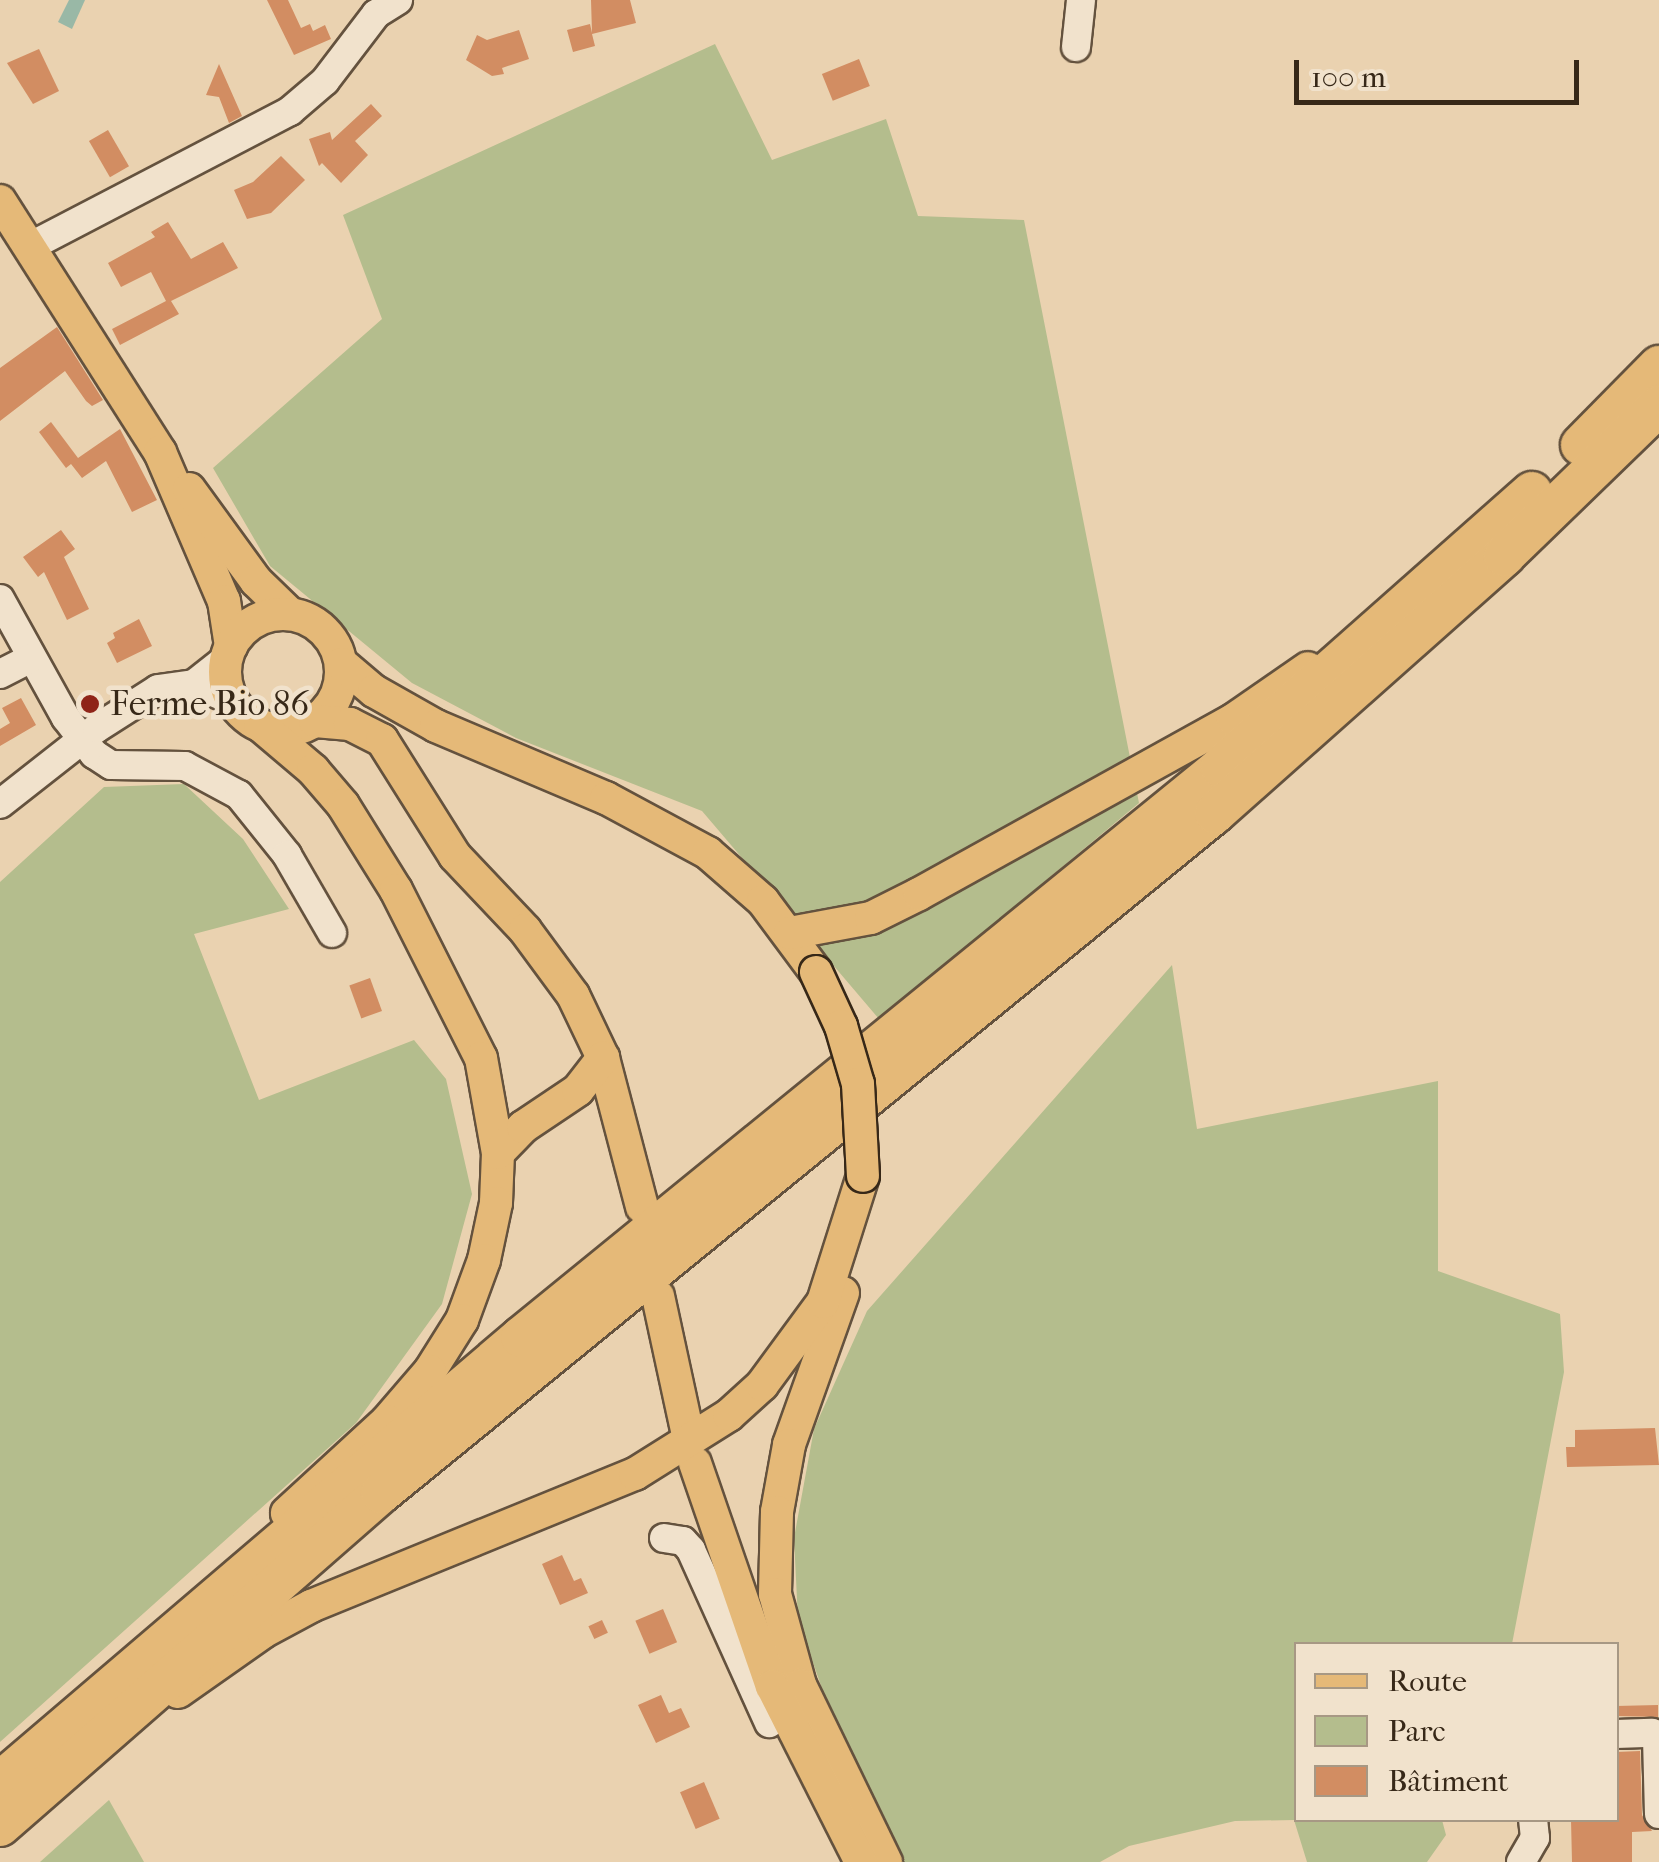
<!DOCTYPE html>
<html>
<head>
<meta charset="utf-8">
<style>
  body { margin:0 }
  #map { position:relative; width:1659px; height:1862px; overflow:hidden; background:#ead2b0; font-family:"IM FELL French Canon",serif }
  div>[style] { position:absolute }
  .green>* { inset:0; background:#b4bd8d }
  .water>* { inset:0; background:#99b8a6 }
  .building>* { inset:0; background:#d28d62; transform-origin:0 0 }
  .roads { filter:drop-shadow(2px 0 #64523e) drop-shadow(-2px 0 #64523e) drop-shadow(0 2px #64523e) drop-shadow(0 -2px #64523e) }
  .minor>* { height:28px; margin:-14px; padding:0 14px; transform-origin:14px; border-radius:14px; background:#f1e2cc }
  .major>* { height:32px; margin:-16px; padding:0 16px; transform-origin:16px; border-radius:16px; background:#e5b978 }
  .major>.ring { margin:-16px; padding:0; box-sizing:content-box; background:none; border:32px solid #e5b978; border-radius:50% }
  .highway>* { height:40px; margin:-20px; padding:0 20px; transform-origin:20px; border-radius:20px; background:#e5b978 }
  .bridges { filter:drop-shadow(2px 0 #372818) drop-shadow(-2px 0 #372818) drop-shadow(0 2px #372818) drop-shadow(0 -2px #372818) }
  .major-bridge>* { height:32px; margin:-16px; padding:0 16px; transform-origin:16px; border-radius:16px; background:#e5b978 }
  .dots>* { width:28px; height:28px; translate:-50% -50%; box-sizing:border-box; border:5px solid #f1e2cc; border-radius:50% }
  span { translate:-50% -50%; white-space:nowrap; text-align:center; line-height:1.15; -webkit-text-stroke:9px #f1e2cc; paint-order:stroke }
  .poi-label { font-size:35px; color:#372818 }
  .left { translate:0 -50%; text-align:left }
  .legend { position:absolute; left:1294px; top:1642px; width:325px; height:180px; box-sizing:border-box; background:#f1e2cc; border:2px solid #a79884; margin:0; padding:12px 18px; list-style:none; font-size:30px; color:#372818 }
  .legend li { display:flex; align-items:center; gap:20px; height:50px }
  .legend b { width:50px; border:2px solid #a79884 }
  .scale { position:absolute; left:1294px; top:60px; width:285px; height:45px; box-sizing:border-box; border:5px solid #372818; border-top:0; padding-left:12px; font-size:30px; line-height:35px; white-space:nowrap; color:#372818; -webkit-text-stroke:8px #f1e2cc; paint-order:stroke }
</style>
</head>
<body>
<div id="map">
  <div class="green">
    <i style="clip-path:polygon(715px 44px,772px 160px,886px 119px,918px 216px,1024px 220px,1139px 803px,879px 1019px,702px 811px,516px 738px,412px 683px,270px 566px,213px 468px,382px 319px,343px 215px)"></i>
    <i style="clip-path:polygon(184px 784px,243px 839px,289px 909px,194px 934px,259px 1100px,414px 1040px,446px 1079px,472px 1194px,442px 1304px,356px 1423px,0 1742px,0 882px,104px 787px)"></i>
    <i style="clip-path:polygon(1172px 965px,1197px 1129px,1438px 1081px,1438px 1271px,1560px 1314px,1564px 1372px,1512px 1644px,1296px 1644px,1296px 1820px,1442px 1820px,1446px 1835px,1427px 1862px,1307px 1862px,1294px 1820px,1235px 1821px,1129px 1846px,1100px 1862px,901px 1862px,838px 1734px,798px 1620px,794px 1538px,814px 1429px,867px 1311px)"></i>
    <i style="clip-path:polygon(109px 1800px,144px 1862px,40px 1862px)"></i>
  </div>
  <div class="water">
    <i style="clip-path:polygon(69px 0,85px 0,72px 29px,58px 22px)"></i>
  </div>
  <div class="building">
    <i style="clip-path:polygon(267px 0,288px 0,301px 28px,310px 24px,313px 31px,325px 25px,331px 39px,294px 55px)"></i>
    <i style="clip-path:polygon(591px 0,630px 0,636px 23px,592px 34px,595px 46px,573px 52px,567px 30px,590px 24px,592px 33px)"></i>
    <i style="clip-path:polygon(519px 30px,529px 59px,502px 68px,504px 74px,492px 76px,466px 60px,477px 35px,487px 40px)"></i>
    <i style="clip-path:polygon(39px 49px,59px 91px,33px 104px,7px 63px)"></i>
    <i style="left:859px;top:59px;width:29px;height:40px;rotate:68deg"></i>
    <i style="clip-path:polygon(219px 64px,242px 116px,229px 123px,219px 97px,206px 95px)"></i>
    <i style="clip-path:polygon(371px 104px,382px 116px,355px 141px,368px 155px,341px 183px,322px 163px,319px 166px,309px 139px,330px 132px,332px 140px)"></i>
    <i style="left:108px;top:130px;width:42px;height:22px;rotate:60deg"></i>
    <i style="clip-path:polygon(281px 156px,305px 180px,271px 213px,247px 219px,234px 190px,253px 182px)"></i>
    <i style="clip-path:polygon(168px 222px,191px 259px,223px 242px,238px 268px,171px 301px,179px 314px,120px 345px,112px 329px,166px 301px,151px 272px,121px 287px,108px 263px,155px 237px,151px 232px)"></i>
    <i style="clip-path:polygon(57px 327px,103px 400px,92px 406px,86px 401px,65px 371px,0 421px,0 368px)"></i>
    <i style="clip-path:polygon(51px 422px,78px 458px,120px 429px,157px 500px,132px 512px,106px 461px,82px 478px,71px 464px,66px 468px,39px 432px)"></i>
    <i style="clip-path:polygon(61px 530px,75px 549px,64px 557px,89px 609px,67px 620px,44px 572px,38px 577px,23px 557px)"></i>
    <i style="clip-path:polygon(139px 619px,152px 646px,117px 663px,107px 643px,115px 638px,113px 633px)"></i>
    <i style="clip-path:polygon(21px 698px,36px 725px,0 746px,0 729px,10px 723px,2px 708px)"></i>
    <i style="left:370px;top:978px;width:35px;height:22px;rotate:70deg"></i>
    <i style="clip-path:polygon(1655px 1428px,1659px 1465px,1567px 1467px,1566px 1447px,1575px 1447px,1575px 1430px)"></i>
    <i style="clip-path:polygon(562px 1555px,574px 1581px,581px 1578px,588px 1593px,560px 1605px,542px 1564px)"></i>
    <i style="left:663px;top:1609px;width:36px;height:30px;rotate:67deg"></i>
    <i style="left:602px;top:1620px;width:14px;height:15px;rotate:65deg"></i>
    <i style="clip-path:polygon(661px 1695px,669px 1713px,681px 1708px,690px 1727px,656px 1743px,638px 1705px)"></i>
    <i style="clip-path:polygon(1658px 1705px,1658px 1717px,1616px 1716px,1616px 1706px)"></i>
    <i style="clip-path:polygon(1640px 1751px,1642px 1815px,1652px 1831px,1632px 1832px,1632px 1862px,1572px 1862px,1571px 1820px,1616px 1820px,1616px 1752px)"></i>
    <i style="left:704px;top:1782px;width:40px;height:26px;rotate:67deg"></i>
  </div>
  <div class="roads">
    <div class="minor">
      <i style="left:1076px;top:47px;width:47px;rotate:-83.9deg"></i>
      <i style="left:31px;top:246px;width:292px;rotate:-27.5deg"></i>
      <i style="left:290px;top:111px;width:46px;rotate:-40.6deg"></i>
      <i style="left:325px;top:81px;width:84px;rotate:-52.7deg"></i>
      <i style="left:376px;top:14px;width:26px;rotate:-32deg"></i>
      <i style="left:0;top:599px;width:136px;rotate:61deg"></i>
      <i style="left:66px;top:718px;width:46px;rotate:52.1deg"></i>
      <i style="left:94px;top:754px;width:20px;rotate:33deg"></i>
      <i style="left:111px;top:765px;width:74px;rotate:0.8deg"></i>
      <i style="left:185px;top:766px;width:61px;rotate:28.2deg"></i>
      <i style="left:239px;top:795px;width:77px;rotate:51.3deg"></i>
      <i style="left:287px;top:855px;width:90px;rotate:60deg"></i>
      <i style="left:0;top:674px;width:35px;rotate:-27deg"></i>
      <i style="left:194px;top:684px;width:42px;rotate:-38.2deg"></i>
      <i style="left:0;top:804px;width:123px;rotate:-38.1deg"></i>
      <i style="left:97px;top:728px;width:72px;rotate:-32.6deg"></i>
      <i style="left:158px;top:689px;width:36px;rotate:-8deg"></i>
      <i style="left:194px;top:684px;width:43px;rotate:23deg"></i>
      <i style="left:664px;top:1538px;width:19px;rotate:9deg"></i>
      <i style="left:683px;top:1541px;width:12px;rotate:48deg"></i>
      <i style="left:691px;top:1550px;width:190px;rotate:65.7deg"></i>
      <i style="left:1616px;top:1734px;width:36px;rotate:-2deg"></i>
      <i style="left:1652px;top:1733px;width:7px;rotate:45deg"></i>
      <i style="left:1657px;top:1738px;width:76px;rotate:88.5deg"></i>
      <i style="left:1521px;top:1862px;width:28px;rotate:-60deg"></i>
      <i style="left:1535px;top:1838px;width:18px;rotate:-96deg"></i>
    </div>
    <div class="major">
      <i style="left:0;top:201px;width:298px;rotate:57.5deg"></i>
      <i style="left:160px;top:452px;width:162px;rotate:66.8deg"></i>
      <i style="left:224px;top:601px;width:46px;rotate:81.2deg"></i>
      <i style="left:189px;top:489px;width:114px;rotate:53.9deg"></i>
      <i style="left:256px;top:581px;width:46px;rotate:44.1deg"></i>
      <i class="ring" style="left:225px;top:614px;width:84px;height:84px"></i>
      <i style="left:342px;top:664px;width:42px;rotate:40.2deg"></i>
      <i style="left:374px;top:691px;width:71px;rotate:29.4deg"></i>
      <i style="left:436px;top:726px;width:185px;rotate:23deg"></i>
      <i style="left:606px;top:798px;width:116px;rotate:28.3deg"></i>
      <i style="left:708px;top:853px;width:73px;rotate:41.1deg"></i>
      <i style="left:763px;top:901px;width:89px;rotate:53.3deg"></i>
      <i style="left:315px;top:721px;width:35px;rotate:5deg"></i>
      <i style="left:350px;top:724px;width:36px;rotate:27deg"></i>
      <i style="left:382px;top:740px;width:137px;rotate:57.8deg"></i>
      <i style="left:455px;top:856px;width:102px;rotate:46.6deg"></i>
      <i style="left:525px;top:930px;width:81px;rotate:53.6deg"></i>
      <i style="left:573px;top:995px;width:70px;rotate:64.5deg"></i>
      <i style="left:603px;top:1058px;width:154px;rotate:75.3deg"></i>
      <i style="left:260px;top:725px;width:70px;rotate:40.3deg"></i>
      <i style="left:313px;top:770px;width:46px;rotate:49.4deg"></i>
      <i style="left:343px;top:805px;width:100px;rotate:58.1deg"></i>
      <i style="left:396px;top:890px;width:188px;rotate:63.2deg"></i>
      <i style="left:481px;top:1058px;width:97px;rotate:79.9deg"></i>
      <i style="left:498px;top:1153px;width:50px;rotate:92.3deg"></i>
      <i style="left:496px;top:1203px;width:58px;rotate:101.9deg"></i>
      <i style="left:484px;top:1260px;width:64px;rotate:110.1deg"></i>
      <i style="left:462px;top:1320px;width:60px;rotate:122.1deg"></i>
      <i style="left:430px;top:1371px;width:66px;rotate:130.7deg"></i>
      <i style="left:387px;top:1421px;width:136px;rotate:137.4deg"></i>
      <i style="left:790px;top:933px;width:82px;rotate:-10.5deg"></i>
      <i style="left:871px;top:918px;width:54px;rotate:-26.6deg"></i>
      <i style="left:919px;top:894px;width:359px;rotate:-29deg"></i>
      <i style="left:1233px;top:720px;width:91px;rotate:-34.7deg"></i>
      <i style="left:498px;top:1153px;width:36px;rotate:-46deg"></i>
      <i style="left:523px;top:1127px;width:66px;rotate:-33.9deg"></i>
      <i style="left:578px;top:1090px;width:41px;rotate:-52deg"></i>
      <i style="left:843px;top:1293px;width:161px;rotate:109.6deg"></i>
      <i style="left:789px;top:1445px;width:68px;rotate:100.2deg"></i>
      <i style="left:777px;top:1512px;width:82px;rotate:91.4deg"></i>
      <i style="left:775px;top:1594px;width:94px;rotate:74.6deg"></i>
      <i style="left:800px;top:1685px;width:197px;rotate:64.1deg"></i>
      <i style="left:658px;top:1296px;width:137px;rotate:77.8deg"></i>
      <i style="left:695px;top:1463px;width:236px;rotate:71deg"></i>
      <i style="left:772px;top:1686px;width:197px;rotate:63.2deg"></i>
      <i style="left:178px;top:1692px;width:104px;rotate:-35.2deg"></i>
      <i style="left:263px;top:1632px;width:55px;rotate:-28.4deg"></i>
      <i style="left:311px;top:1606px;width:350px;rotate:-22.2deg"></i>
      <i style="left:635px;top:1474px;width:111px;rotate:-32.1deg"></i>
      <i style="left:729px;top:1415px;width:45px;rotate:-42.3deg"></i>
      <i style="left:762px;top:1385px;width:103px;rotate:-53.7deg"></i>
      <i style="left:823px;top:1302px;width:132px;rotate:-72.4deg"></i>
    </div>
    <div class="highway">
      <i style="left:1581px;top:445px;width:111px;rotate:-45.4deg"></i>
      <i style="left:0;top:1782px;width:685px;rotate:-40.5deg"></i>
      <i style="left:521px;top:1337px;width:903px;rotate:-39.16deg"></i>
      <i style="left:1221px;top:767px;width:415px;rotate:-41.5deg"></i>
      <i style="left:0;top:1826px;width:506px;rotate:-41.15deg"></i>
      <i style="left:381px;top:1493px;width:1076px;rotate:-39.19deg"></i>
      <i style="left:1215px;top:813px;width:387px;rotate:-41.6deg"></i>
      <i style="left:1504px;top:556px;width:216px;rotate:-44.1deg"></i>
    </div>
  </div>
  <div class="bridges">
    <div class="major-bridge">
      <i style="left:816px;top:972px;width:60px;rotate:65.2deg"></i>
      <i style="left:841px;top:1026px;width:60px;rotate:73.7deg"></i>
      <i style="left:858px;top:1084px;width:92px;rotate:86.9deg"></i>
    </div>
  </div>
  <div class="dots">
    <i style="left:90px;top:704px;background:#8f2418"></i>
  </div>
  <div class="poi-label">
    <span class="left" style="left:110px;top:704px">Ferme Bio 86</span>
  </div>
  <ul class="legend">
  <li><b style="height:12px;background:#e5b978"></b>Route</li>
  <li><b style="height:28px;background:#b4bd8d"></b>Parc</li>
  <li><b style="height:28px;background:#d28d62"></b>Bâtiment</li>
  </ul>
  <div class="scale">100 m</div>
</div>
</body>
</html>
